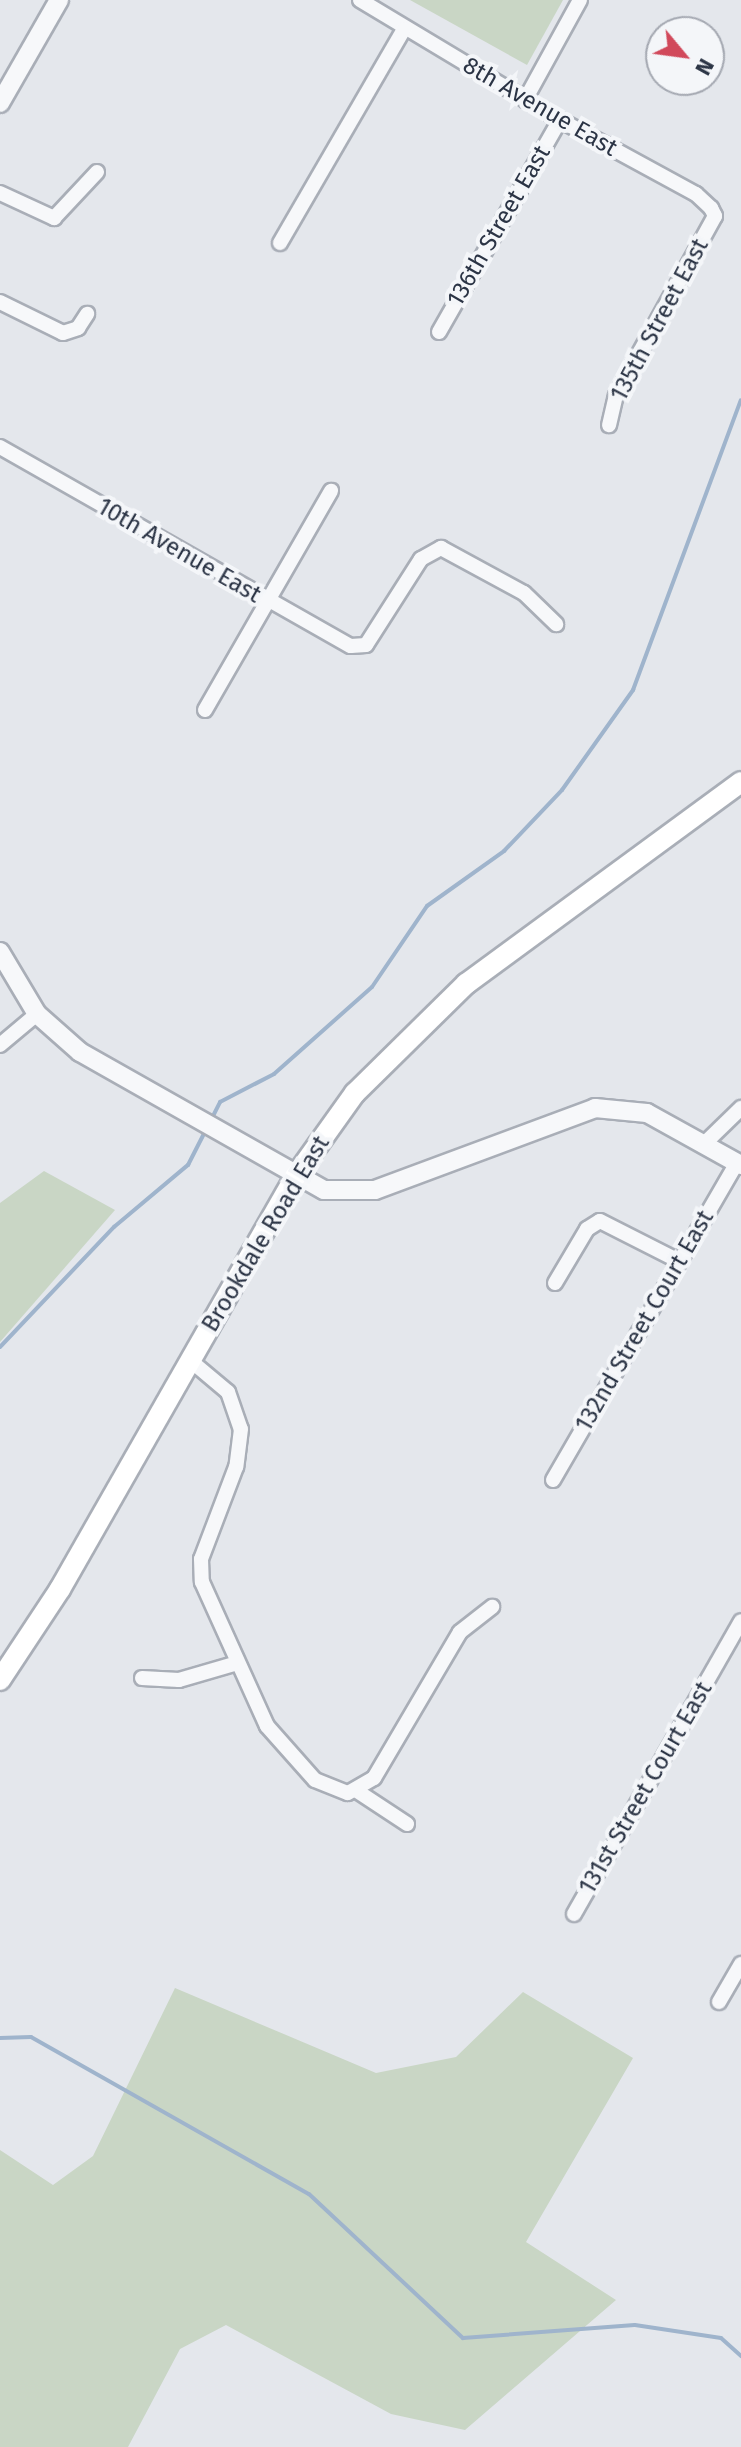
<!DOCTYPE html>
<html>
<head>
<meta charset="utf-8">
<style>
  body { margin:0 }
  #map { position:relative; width:741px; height:2447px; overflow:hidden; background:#e4e7ec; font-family:"Fira Sans",sans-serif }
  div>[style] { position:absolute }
  .green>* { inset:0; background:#c9d6c5 }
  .stream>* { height:4px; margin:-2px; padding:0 2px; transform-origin:2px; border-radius:2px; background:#9fb4cc }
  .roads { filter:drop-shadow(2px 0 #a9aeb7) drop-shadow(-2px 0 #a9aeb7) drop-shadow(0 2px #a9aeb7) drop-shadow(0 -2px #a9aeb7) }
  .minor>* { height:14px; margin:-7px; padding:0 7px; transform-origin:7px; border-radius:7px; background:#f7f8fa }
  .tertiary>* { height:18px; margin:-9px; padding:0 9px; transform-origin:9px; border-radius:9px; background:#f7f8fa }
  .secondary>* { height:20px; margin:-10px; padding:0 10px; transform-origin:10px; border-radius:10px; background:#fff }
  span { translate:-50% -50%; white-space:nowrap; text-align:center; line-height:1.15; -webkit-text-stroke:8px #f4f6f9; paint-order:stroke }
  .street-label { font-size:24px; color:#2b3445 }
  .north { position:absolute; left:645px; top:16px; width:80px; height:80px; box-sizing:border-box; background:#f4f6f9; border:2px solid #a4a8b1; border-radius:50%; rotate:119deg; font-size:22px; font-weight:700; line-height:32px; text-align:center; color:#2b3445 }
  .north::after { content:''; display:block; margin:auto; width:28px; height:36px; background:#d1495b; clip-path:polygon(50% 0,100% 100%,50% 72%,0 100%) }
</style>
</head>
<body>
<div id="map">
  <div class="green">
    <i style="clip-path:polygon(410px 0,563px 0,527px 65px)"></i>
    <i style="clip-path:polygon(44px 1171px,115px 1210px,0 1342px,0 1203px)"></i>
    <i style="clip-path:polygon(175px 1988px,376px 2073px,456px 2057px,523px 1992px,633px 2058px,526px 2242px,616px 2300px,465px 2430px,391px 2414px,226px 2325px,180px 2349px,128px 2447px,0 2447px,0 2150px,53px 2185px,93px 2156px)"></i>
  </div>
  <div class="stream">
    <i style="left:212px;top:1118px;width:18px;rotate:-63deg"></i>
    <i style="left:220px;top:1102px;width:61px;rotate:-27.4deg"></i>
    <i style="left:274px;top:1074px;width:131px;rotate:-41.6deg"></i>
    <i style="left:372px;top:987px;width:98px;rotate:-55.8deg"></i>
    <i style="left:427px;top:906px;width:95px;rotate:-35.5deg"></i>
    <i style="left:504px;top:851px;width:84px;rotate:-46.4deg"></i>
    <i style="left:562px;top:790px;width:123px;rotate:-54.6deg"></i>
    <i style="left:633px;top:690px;width:309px;rotate:-69.6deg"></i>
    <i style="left:0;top:1347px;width:166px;rotate:-46.5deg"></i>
    <i style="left:114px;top:1227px;width:97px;rotate:-40deg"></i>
    <i style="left:188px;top:1165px;width:39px;rotate:-63deg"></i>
    <i style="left:0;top:2038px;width:31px;rotate:-2deg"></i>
    <i style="left:31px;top:2037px;width:319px;rotate:29.5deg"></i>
    <i style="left:309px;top:2194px;width:211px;rotate:43.1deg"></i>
    <i style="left:463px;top:2338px;width:172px;rotate:-4.3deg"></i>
    <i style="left:635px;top:2325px;width:87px;rotate:8.6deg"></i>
    <i style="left:721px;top:2338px;width:27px;rotate:42deg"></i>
  </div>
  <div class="roads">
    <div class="minor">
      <i style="left:360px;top:0;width:233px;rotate:31deg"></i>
      <i style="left:560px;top:120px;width:155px;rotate:28.6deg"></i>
      <i style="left:696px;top:194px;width:21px;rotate:43deg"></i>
      <i style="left:711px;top:208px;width:9px;rotate:63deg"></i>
      <i style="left:715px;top:216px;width:205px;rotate:118.9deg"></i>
      <i style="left:616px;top:395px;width:31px;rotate:103deg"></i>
      <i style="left:525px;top:100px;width:114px;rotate:-61.2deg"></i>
      <i style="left:0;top:193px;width:60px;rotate:24.8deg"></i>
      <i style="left:54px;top:218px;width:63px;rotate:-46.9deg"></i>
      <i style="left:280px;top:243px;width:247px;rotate:-59.9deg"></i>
      <i style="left:0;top:302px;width:70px;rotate:26.2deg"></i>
      <i style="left:63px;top:333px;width:16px;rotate:-18deg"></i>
      <i style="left:78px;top:328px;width:17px;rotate:-57deg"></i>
      <i style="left:439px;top:332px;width:244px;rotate:-60.3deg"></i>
      <i style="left:0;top:447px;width:403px;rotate:29.6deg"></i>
      <i style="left:351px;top:646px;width:15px;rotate:-4deg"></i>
      <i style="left:366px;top:645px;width:102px;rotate:-57.4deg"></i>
      <i style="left:421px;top:559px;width:23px;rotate:-29deg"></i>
      <i style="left:441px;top:548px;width:94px;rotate:28.5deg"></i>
      <i style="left:524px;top:593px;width:45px;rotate:44.1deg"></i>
      <i style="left:205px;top:710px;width:253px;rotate:-60.1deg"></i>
      <i style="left:0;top:1045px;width:48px;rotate:-40deg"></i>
      <i style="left:704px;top:1144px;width:52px;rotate:-44.2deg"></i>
      <i style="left:555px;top:1283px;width:63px;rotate:-59.3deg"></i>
      <i style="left:587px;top:1229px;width:15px;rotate:-32deg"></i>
      <i style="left:600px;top:1221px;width:89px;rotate:26.9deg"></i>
      <i style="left:191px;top:1361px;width:48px;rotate:40deg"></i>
      <i style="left:228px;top:1392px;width:39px;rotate:71deg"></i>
      <i style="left:241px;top:1429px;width:38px;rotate:97deg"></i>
      <i style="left:236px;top:1467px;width:98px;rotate:110.8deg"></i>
      <i style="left:201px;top:1559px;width:23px;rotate:88deg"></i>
      <i style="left:202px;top:1582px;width:158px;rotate:65.7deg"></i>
      <i style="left:267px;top:1726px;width:72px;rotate:48.4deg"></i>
      <i style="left:315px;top:1780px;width:35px;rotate:22deg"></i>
      <i style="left:348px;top:1793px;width:30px;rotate:-30deg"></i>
      <i style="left:374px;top:1778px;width:169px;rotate:-59.5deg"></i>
      <i style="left:460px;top:1632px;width:41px;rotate:-38deg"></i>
      <i style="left:553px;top:1480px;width:367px;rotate:-59.9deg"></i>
      <i style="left:142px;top:1678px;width:37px;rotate:3deg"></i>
      <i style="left:179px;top:1680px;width:60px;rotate:-16.3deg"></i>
      <i style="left:357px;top:1791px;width:60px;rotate:33.4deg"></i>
      <i style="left:574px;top:1914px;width:337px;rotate:-60.3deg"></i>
      <i style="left:719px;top:2002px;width:44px;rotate:-59.9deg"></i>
    </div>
    <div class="tertiary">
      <i style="left:0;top:103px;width:119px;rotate:-60.2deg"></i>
      <i style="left:0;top:952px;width:72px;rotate:59.2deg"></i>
      <i style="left:37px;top:1014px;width:57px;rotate:41.5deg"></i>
      <i style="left:80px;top:1052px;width:280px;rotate:29.5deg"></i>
      <i style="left:324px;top:1190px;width:51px"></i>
      <i style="left:375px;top:1190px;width:235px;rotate:-20.4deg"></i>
      <i style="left:595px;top:1108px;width:52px;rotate:5.5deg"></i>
      <i style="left:647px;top:1113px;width:107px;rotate:29deg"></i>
    </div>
    <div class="secondary">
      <i style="left:0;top:1680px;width:109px;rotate:-56.6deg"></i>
      <i style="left:60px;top:1589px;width:474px;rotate:-60.3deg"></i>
      <i style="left:295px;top:1177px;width:103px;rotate:-54.5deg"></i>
      <i style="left:355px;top:1093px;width:156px;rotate:-44.5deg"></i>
      <i style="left:466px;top:984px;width:341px;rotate:-36.3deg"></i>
    </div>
  </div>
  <div class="street-label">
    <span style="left:540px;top:107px;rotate:30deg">8th Avenue East</span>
    <span style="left:499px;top:226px;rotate:-60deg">136th Street East</span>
    <span style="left:660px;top:320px;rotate:-62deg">135th Street East</span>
    <span style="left:179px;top:551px;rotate:30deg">10th Avenue East</span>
    <span style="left:266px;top:1234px;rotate:-59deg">Brookdale Road East</span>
    <span style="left:645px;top:1321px;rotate:-60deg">132nd Street Court East</span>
    <span style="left:646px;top:1788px;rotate:-60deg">131st Street Court East</span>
  </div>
  <div class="north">N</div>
</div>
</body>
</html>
